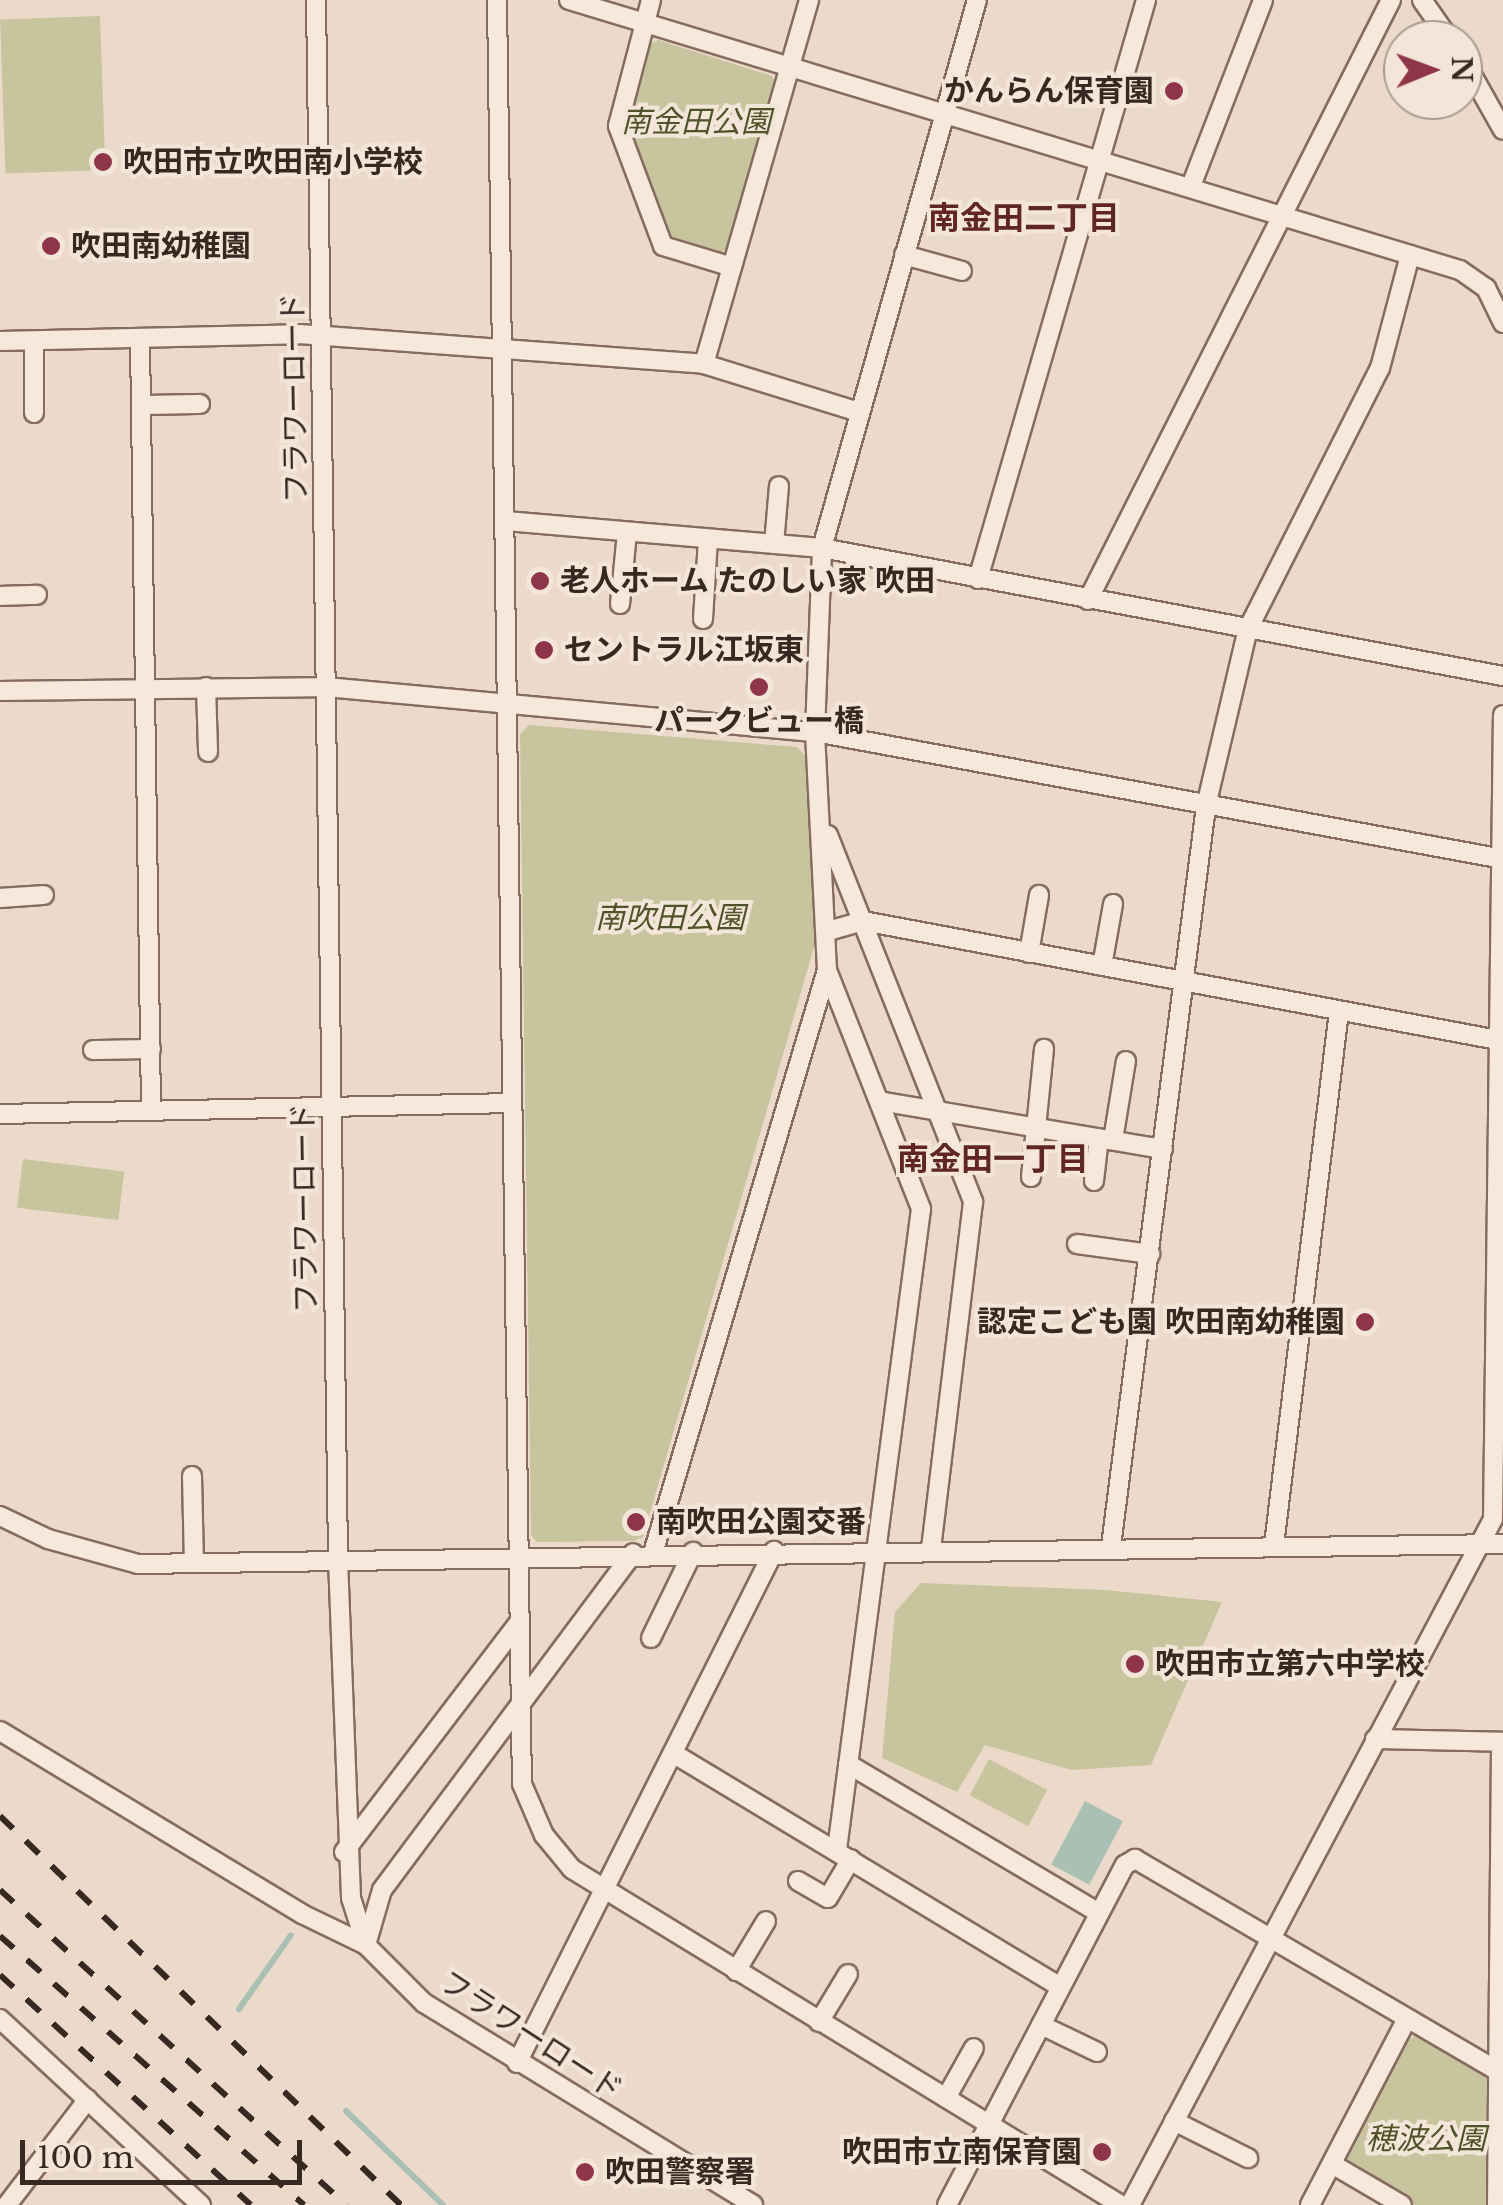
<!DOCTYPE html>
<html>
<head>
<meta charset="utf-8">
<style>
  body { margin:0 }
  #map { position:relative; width:1503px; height:2205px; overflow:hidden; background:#ebdaca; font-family:"Libre Baskerville","Noto Sans JP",serif }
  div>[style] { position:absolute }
  .green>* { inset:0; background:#c8c49e; transform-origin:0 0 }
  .water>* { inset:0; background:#aac0b4; transform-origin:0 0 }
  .stream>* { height:6px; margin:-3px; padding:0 3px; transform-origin:3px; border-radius:3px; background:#aac0b4 }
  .roads { filter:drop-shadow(2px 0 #866c60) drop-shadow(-2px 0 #866c60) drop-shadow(0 2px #866c60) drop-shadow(0 -2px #866c60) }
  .minor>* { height:18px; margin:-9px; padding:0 9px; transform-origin:9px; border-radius:9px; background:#f6e9dc }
  .rail>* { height:6px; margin-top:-3px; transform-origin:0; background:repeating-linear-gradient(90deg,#382822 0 18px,transparent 0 36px) }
  .dots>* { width:28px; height:28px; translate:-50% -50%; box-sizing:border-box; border:5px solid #f3e6d9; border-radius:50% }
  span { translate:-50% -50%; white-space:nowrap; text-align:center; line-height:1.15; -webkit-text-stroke:8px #f3e6d9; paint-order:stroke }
  .poi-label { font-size:30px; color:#382822; font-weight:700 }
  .right { translate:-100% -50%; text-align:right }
  .left { translate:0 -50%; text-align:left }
  .park-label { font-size:30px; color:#50522a; font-style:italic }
  .street-label { font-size:30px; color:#382822 }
  .neighbourhood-label { font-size:32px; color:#602525; font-weight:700 }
  .north { position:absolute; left:1383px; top:20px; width:100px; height:100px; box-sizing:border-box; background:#f3e6d9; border:2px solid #a89a90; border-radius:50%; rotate:89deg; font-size:28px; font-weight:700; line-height:40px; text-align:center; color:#382822 }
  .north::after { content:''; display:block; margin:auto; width:35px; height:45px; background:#8f3549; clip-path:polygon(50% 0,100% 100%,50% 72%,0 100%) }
  .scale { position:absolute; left:20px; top:2140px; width:282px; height:45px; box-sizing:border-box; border:5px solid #382822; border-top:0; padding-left:12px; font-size:30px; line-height:35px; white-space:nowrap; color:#382822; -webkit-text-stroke:8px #f3e6d9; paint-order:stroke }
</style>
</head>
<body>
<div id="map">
  <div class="green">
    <i style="left:100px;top:16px;width:154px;height:100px;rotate:88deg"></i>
    <i style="clip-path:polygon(658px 40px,772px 76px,777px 87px,731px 247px,719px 253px,671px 239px,626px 124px,648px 45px)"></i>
    <i style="clip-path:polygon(529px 725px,797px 747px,805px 755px,817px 937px,643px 1537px,634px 1541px,537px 1542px,531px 1535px,520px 734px)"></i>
    <i style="left:23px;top:1159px;width:102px;height:49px;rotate:7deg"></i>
    <i style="clip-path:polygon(921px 1583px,1106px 1590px,1222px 1602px,1151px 1765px,1072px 1770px,985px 1745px,957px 1792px,882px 1758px,895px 1612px)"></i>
    <i style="left:989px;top:1759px;width:66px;height:41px;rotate:28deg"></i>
    <i style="clip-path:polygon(1418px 2035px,1487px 2078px,1489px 2205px,1415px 2205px,1348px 2166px,1346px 2153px,1408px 2039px)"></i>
  </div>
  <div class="water">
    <i style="left:1085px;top:1801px;width:43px;height:72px;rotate:28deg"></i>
  </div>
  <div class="stream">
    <i style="left:239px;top:2009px;width:90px;rotate:-54.9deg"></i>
    <i style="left:346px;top:2111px;width:135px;rotate:44.1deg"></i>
  </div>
  <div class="roads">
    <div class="minor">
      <i style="left:316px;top:0;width:1559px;rotate:89.19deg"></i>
      <i style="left:338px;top:1559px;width:339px;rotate:87.8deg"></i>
      <i style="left:351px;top:1898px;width:49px;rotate:72.3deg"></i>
      <i style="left:366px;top:1945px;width:82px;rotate:45deg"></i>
      <i style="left:424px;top:2003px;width:386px;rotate:31.5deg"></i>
      <i style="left:497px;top:0;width:1784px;rotate:89.2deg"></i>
      <i style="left:522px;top:1784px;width:56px;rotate:66.7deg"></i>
      <i style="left:544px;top:1835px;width:44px;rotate:50.5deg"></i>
      <i style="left:572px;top:1869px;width:644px;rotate:31.47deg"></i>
      <i style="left:569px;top:0;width:931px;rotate:16.86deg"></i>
      <i style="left:1460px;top:270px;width:32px;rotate:35deg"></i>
      <i style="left:1486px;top:288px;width:39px;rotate:64deg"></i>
      <i style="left:651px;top:0;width:130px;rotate:104.7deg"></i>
      <i style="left:618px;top:126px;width:128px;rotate:69.4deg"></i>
      <i style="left:663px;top:246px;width:72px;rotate:16.9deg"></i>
      <i style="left:1422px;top:0;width:49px;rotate:55deg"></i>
      <i style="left:1463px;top:59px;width:81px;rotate:60.6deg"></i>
      <i style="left:1191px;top:186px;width:199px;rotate:-68.8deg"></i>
      <i style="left:904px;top:255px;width:60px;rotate:15.4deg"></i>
      <i style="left:140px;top:340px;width:771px;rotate:89.18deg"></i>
      <i style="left:0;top:341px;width:299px;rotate:-1.3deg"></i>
      <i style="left:299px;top:334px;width:406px;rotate:4.2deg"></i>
      <i style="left:704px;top:364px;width:162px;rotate:17.2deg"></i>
      <i style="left:34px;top:341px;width:72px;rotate:90deg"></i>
      <i style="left:704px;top:364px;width:379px;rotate:-73.9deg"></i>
      <i style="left:142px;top:405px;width:58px;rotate:-1deg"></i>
      <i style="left:506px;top:521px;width:317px;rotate:4.9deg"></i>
      <i style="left:822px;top:548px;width:693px;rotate:10.65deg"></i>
      <i style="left:774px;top:544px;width:58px;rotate:-85.1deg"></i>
      <i style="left:978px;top:579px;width:603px;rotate:-73.82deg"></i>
      <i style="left:0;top:596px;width:37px;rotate:-2deg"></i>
      <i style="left:1088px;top:600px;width:672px;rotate:-63.21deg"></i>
      <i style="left:620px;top:604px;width:72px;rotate:-84.4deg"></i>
      <i style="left:703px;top:619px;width:80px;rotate:-86.4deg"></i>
      <i style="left:206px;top:687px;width:65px;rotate:88.2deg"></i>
      <i style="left:0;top:691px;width:327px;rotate:-0.7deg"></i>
      <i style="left:327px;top:687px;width:490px;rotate:5.3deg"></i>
      <i style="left:815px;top:732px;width:700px;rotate:10.46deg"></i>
      <i style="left:828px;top:835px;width:395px;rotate:68.4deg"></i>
      <i style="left:973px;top:1202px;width:350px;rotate:96.9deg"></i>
      <i style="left:0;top:898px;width:44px;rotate:-3.9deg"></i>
      <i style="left:828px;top:931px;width:36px;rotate:-16deg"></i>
      <i style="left:863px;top:921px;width:651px;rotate:10.62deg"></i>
      <i style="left:1029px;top:953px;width:59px;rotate:-80.2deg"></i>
      <i style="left:1102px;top:966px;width:63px;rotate:-79.9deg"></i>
      <i style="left:827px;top:970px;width:257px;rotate:68.5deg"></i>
      <i style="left:921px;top:1209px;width:646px;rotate:97.47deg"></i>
      <i style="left:93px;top:1050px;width:58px;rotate:-1deg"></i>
      <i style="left:879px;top:1101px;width:288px;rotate:9.6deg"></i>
      <i style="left:0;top:1114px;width:511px;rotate:-1.23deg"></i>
      <i style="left:1113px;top:1140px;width:80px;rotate:-80.7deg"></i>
      <i style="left:1031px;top:1177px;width:129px;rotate:-84.2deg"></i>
      <i style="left:1094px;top:1181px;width:43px;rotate:-83.4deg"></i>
      <i style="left:1077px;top:1244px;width:74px;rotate:7.8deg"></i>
      <i style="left:192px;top:1476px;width:87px;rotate:88.7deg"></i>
      <i style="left:0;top:1516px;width:53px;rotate:25.6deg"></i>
      <i style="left:48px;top:1539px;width:93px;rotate:15.5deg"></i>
      <i style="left:138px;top:1564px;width:1365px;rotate:-0.84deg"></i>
      <i style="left:1274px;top:1545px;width:538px;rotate:-83.06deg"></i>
      <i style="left:1111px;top:1546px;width:746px;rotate:-82.68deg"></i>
      <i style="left:1206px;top:806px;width:182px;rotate:-76.7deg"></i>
      <i style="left:1248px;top:629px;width:292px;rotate:-63.2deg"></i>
      <i style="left:1380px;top:368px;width:117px;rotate:-75.1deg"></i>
      <i style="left:653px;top:1553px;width:608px;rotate:-73.38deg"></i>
      <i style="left:827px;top:970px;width:238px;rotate:-92.9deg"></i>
      <i style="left:815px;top:732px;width:184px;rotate:-87.8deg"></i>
      <i style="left:822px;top:548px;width:569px;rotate:-74.21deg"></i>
      <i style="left:651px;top:1638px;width:96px;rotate:-64deg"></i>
      <i style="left:0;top:1731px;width:353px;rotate:31.2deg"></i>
      <i style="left:302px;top:1914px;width:71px;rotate:25.8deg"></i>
      <i style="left:1375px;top:1739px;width:128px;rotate:1.3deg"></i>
      <i style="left:676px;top:1755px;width:449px;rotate:31.1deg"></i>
      <i style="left:848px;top:1764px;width:292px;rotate:30.7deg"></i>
      <i style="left:344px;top:1852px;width:287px;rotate:-52.7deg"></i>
      <i style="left:798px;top:1881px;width:34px;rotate:30deg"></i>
      <i style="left:828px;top:1898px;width:45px;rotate:-59.5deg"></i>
      <i style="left:366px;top:1945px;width:57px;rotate:-73.8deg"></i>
      <i style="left:382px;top:1890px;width:420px;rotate:-53.3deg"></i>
      <i style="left:736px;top:1971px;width:58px;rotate:-59deg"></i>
      <i style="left:0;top:2019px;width:274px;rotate:42.8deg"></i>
      <i style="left:819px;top:2022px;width:56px;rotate:-58.9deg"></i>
      <i style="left:1041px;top:2025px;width:62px;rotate:25.7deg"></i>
      <i style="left:517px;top:2063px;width:573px;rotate:-63.35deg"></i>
      <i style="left:946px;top:2098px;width:57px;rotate:-60.8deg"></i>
      <i style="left:1174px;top:2121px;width:83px;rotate:26.6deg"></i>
      <i style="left:1332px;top:2164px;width:81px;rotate:30.4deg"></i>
      <i style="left:7px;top:2205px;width:133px;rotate:-52.6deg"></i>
      <i style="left:947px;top:2205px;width:384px;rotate:-62.4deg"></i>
      <i style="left:1125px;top:1865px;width:12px;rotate:-31deg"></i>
      <i style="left:1135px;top:1859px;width:426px;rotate:30.3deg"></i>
      <i style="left:1130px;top:2205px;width:776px;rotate:-62.11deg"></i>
      <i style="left:1493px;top:1519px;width:804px;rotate:-89.29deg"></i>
      <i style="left:1310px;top:2205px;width:210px;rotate:-62.5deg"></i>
      <i style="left:1497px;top:2205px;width:463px;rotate:-89.5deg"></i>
    </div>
  </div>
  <div class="rail">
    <i style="left:0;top:1816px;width:559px;rotate:44.13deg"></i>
    <i style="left:0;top:1890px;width:468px;rotate:42.3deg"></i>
    <i style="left:0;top:1936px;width:406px;rotate:41.5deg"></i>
    <i style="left:0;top:1975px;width:340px;rotate:42.5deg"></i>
  </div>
  <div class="dots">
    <i style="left:1174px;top:91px;background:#8f3549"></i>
    <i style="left:103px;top:162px;background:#8f3549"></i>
    <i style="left:51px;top:246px;background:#8f3549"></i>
    <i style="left:540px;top:581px;background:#8f3549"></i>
    <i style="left:544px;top:650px;background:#8f3549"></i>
    <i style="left:759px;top:687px;background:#8f3549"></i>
    <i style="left:1365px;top:1322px;background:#8f3549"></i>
    <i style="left:636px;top:1522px;background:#8f3549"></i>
    <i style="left:1135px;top:1664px;background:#8f3549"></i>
    <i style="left:1102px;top:2152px;background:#8f3549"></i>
    <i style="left:585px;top:2172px;background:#8f3549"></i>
  </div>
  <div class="poi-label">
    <span class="right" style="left:1154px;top:91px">かんらん保育園</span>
    <span class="left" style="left:123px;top:162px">吹田市立吹田南小学校</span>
    <span class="left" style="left:71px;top:246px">吹田南幼稚園</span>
    <span class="left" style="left:560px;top:581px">老人ホーム たのしい家 吹田</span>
    <span class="left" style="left:564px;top:650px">セントラル江坂東</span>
    <span style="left:759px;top:721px">パークビュー橋</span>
    <span class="right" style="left:1345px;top:1322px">認定こども園 吹田南幼稚園</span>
    <span class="left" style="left:656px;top:1522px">南吹田公園交番</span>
    <span class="left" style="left:1155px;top:1664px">吹田市立第六中学校</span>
    <span class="right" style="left:1082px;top:2152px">吹田市立南保育園</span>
    <span class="left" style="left:605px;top:2172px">吹田警察署</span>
  </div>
  <div class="park-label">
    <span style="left:696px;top:122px">南金田公園</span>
    <span style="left:670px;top:918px">南吹田公園</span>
    <span style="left:1426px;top:2139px">穂波公園</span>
  </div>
  <div class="street-label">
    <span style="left:295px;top:398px;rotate:-91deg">フラワーロード</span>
    <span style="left:305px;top:1208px;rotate:-91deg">フラワーロード</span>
    <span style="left:531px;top:2036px;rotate:33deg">フラワーロード</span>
  </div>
  <div class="neighbourhood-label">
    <span style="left:1024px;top:218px">南金田二丁目</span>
    <span style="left:993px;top:1159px">南金田一丁目</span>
  </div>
  <div class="north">N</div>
  <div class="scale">100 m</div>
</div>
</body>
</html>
